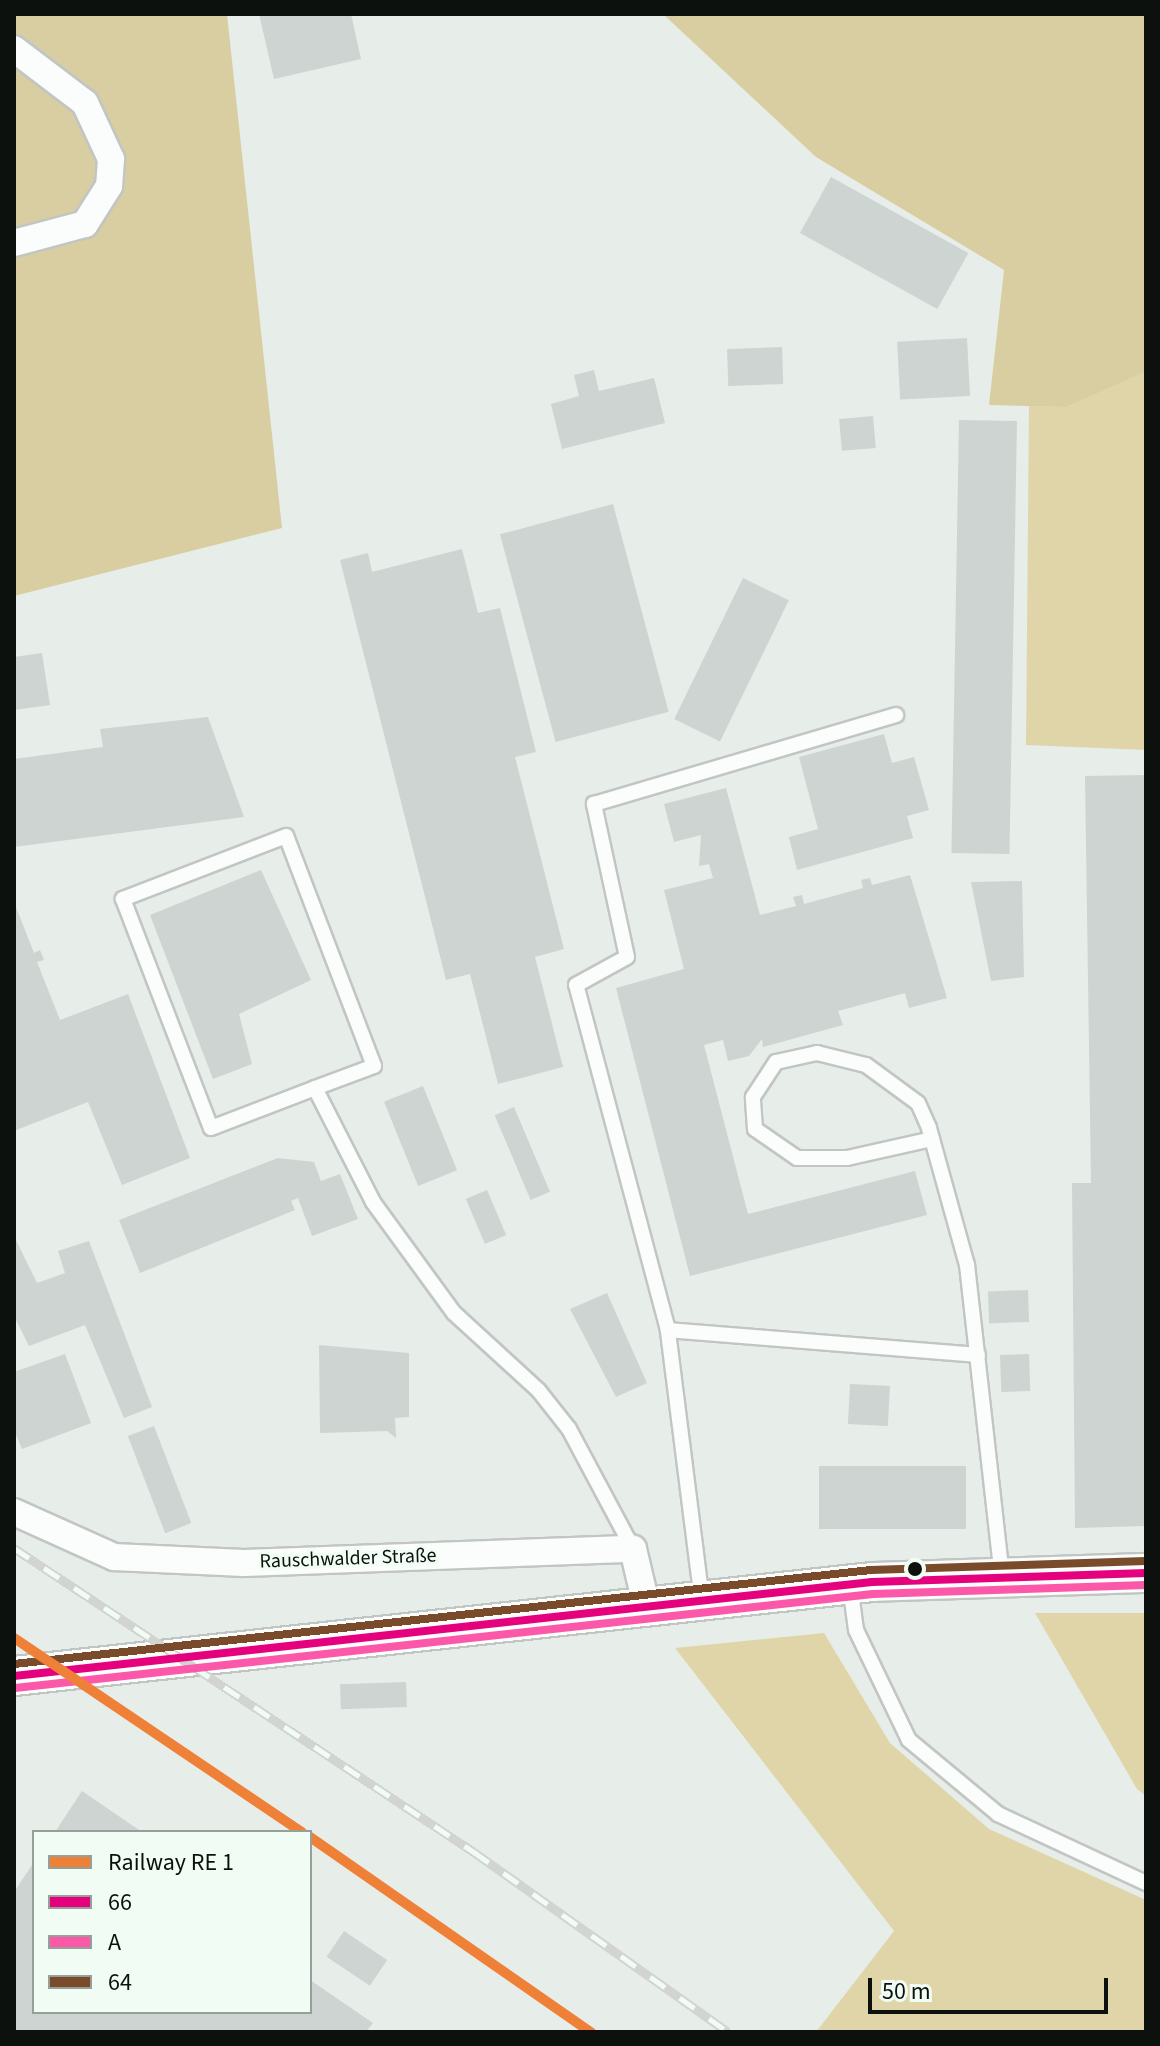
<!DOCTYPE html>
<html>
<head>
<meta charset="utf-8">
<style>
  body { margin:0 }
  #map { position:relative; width:1160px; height:2046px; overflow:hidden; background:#e7ede8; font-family:"Source Sans 3",sans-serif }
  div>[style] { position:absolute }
  .green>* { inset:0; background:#dfd5a9 }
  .forest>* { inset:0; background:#d8cea1 }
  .building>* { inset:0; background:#ced4d1; transform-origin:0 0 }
  .roads { filter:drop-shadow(2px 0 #c2c6c3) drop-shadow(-2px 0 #c2c6c3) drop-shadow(0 2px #c2c6c3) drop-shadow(0 -2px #c2c6c3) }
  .service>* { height:14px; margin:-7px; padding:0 7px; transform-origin:7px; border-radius:7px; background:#fbfcfc }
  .minor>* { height:26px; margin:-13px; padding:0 13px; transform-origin:13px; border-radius:13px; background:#fbfcfc }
  .secondary>* { height:38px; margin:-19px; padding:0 19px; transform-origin:19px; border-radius:19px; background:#fbfcfc }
  .rail>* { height:9px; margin-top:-4.5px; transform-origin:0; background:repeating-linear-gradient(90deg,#f1fdf4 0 18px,#d2d4d2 0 36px); box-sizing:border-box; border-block:2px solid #d2d4d2 }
  .bus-1>* { height:8px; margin:-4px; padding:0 4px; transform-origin:4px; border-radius:4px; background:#e5007d }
  .bus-2>* { height:8px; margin:-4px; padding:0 4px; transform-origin:4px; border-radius:4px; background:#fc58aa }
  .bus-3>* { height:8px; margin:-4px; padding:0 4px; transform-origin:4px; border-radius:4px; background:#7a4b2a }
  .rail-1>* { height:10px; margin:-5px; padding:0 5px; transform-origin:5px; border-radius:5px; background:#ef8037 }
  .dots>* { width:22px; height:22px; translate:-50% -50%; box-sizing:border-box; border:4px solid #f1fdf4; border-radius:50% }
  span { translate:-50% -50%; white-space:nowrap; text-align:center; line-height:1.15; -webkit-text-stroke:6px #f1fdf4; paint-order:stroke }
  .street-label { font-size:20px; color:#0d110e }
  .frame { position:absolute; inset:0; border:16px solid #0d110e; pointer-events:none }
  .legend { position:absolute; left:32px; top:1830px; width:280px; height:184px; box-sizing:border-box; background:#f1fdf4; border:2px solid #969f98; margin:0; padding:10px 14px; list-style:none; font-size:24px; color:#0d110e }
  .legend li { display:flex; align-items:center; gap:16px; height:40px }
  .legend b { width:40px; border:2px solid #969f98 }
  .scale { position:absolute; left:868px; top:1978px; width:240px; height:36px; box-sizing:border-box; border:4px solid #0d110e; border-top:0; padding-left:10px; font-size:24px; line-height:28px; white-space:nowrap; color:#0d110e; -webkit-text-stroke:6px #f1fdf4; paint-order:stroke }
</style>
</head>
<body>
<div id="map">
  <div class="green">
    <i style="clip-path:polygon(1146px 372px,1146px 750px,1026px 745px,1029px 406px,1067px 407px)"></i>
    <i style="clip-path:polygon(1035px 1613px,1146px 1613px,1146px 1796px,1137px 1789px)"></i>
    <i style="clip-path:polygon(824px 1633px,890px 1743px,989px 1829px,1146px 1900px,1146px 2032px,816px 2032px,894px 1931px,675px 1648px)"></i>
  </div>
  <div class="forest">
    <i style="clip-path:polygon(14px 14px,227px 14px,282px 528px,14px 596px)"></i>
    <i style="clip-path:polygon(663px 14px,1146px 14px,1146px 372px,1067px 407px,989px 405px,1004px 270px,816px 157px)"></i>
  </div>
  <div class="building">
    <i style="clip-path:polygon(259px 14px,351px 14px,361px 59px,274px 79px)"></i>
    <i style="left:831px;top:177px;width:157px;height:64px;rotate:29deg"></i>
    <i style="left:967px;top:338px;width:58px;height:70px;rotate:87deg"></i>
    <i style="left:782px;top:347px;width:37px;height:55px;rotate:88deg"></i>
    <i style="clip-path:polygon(594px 370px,599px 391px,654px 378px,665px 423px,562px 449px,551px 404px,579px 396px,574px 375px)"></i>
    <i style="left:873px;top:416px;width:32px;height:34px;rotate:85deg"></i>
    <i style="left:959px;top:420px;width:58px;height:433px;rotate:1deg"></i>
    <i style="left:613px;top:504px;width:215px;height:117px;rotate:75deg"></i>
    <i style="clip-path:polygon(462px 549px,478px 613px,500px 608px,536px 752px,515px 757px,564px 949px,535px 957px,563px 1067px,498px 1084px,470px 974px,446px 980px,340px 560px,368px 553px,372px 572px)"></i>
    <i style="left:743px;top:578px;width:51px;height:157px;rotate:26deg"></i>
    <i style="clip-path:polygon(42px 653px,50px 705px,14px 710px,14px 657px)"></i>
    <i style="clip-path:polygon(208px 717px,244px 817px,14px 847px,14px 759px,103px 747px,100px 729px)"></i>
    <i style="clip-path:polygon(884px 734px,892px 763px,914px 757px,929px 810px,907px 816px,913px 838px,797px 870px,789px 837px,818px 829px,799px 757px)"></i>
    <i style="clip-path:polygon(1146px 775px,1146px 1526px,1075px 1528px,1072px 1183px,1091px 1183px,1085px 776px)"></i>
    <i style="clip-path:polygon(726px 788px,760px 915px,796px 906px,793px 897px,802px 895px,804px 904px,863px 888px,861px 880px,870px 878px,872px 885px,910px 875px,947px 998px,909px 1008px,905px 993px,838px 1011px,843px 1025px,763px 1047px,762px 1039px,749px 1056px,728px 1061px,723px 1040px,704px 1045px,748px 1214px,915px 1171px,927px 1215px,690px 1276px,616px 988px,684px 969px,664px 890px,713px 878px,709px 864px,699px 866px,701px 835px,674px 842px,664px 804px)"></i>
    <i style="clip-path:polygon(261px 870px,311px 980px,239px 1014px,252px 1064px,213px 1079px,150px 915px)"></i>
    <i style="clip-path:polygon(1022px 881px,1024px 977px,991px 981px,971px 882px)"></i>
    <i style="clip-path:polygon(14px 902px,34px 953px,40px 950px,44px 960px,37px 962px,60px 1020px,128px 994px,190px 1158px,122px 1185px,88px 1102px,14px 1131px)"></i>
    <i style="left:423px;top:1086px;width:91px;height:42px;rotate:68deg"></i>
    <i style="left:514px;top:1107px;width:92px;height:21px;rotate:67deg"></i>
    <i style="clip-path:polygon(278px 1158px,314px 1162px,321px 1181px,340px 1174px,358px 1219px,312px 1236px,298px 1198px,291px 1201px,295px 1210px,140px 1273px,119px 1220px)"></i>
    <i style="left:487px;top:1190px;width:49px;height:23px;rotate:67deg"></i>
    <i style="clip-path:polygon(14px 1236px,37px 1283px,65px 1273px,58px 1251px,89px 1241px,152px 1407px,124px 1418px,85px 1325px,29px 1346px,14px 1316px)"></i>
    <i style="left:1028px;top:1290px;width:32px;height:40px;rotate:88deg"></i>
    <i style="clip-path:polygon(607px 1293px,647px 1383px,616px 1397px,570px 1309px)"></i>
    <i style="clip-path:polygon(319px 1345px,409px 1353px,409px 1417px,395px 1418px,396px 1438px,387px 1431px,320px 1433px)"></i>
    <i style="clip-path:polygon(65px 1354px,91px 1423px,22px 1449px,14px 1430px,14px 1372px)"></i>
    <i style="left:1029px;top:1354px;width:37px;height:29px;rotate:88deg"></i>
    <i style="left:850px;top:1384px;width:40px;height:40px;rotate:3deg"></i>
    <i style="left:154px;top:1426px;width:104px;height:28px;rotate:69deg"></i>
    <i style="left:819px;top:1466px;width:147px;height:63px"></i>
    <i style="left:406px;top:1682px;width:25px;height:66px;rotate:88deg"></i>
    <i style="clip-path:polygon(82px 1791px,142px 1832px,55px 1832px)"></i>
    <i style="clip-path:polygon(34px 1862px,34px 2012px,310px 2012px,310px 1980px,373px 2023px,366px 2032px,14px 2032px,14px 1892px)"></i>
    <i style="left:344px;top:1931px;width:52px;height:31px;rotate:34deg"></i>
  </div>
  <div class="roads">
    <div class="service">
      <i style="left:315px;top:1088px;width:63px;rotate:-20.4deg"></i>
      <i style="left:374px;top:1066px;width:246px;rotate:-110.9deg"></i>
      <i style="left:286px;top:836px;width:175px;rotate:158.9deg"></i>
      <i style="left:123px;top:899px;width:245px;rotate:69deg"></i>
      <i style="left:211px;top:1128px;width:111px;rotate:-21deg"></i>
      <i style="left:315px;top:1088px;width:128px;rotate:63deg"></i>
      <i style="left:373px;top:1202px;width:137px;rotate:53.9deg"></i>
      <i style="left:454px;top:1313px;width:115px;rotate:42.5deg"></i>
      <i style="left:539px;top:1391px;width:48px;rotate:51.7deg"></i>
      <i style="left:569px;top:1429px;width:136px;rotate:61.9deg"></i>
      <i style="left:932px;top:1139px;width:87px;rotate:167.4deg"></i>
      <i style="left:847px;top:1158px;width:50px;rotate:180deg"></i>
      <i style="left:797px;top:1158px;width:51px;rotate:-145.4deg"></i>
      <i style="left:755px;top:1129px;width:32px;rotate:-94deg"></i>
      <i style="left:753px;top:1097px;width:42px;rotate:-56.7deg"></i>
      <i style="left:776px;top:1062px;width:42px;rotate:-12.4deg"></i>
      <i style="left:817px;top:1053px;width:50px;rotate:13.8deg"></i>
      <i style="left:866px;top:1065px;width:64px;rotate:36.2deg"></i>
      <i style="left:918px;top:1103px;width:27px;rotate:66deg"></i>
      <i style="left:929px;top:1128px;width:142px;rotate:74.5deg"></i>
      <i style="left:967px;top:1265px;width:312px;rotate:83.6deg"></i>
      <i style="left:668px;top:1330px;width:311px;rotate:4.6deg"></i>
      <i style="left:850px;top:1585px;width:45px;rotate:82.4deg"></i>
      <i style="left:856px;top:1630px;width:122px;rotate:64.3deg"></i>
      <i style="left:909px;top:1740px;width:116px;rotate:39.7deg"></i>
      <i style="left:998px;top:1814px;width:163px;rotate:25deg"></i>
      <i style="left:702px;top:1601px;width:273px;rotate:-97.2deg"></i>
      <i style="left:668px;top:1330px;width:357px;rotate:-104.9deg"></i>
      <i style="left:576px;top:985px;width:58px;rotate:-28.8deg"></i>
      <i style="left:627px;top:957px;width:157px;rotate:-102.2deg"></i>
      <i style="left:594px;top:804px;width:315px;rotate:-16.4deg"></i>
    </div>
    <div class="minor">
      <i style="left:14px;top:49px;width:89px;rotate:37.3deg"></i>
      <i style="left:85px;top:103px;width:62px;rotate:65.1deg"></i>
      <i style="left:111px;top:159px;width:27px;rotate:94deg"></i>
      <i style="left:109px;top:186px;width:45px;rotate:122.3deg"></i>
      <i style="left:85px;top:224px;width:73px;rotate:165deg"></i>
      <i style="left:14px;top:1512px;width:110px;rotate:24.2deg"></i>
      <i style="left:114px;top:1557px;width:130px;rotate:2.6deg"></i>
      <i style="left:244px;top:1563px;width:389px;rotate:-2.1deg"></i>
      <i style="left:633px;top:1549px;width:61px;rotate:76.7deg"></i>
    </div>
    <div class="secondary">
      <i style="left:14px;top:1676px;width:863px;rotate:-6.25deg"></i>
      <i style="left:872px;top:1582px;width:274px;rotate:-1.9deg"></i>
    </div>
  </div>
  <div class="rail">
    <i style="left:14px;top:1548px;width:551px;rotate:33.46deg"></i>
    <i style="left:474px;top:1852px;width:311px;rotate:35.3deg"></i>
  </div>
  <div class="bus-1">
    <i style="left:14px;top:1676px;width:863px;rotate:-6.25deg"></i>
    <i style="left:872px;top:1582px;width:274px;rotate:-1.9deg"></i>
  </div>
  <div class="bus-2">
    <i style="left:15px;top:1688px;width:863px;rotate:-6.25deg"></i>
    <i style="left:873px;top:1594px;width:273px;rotate:-1.9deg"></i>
  </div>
  <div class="bus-3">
    <i style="left:14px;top:1664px;width:862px;rotate:-6.26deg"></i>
    <i style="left:871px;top:1570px;width:275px;rotate:-1.9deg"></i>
  </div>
  <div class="rail-1">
    <i style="left:14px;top:1638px;width:347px;rotate:34deg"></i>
    <i style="left:310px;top:1837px;width:342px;rotate:34.8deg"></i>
  </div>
  <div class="dots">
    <i style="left:915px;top:1569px;background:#0d110e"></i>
  </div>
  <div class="street-label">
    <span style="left:348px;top:1559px;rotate:-2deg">Rauschwalder Straße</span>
  </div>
  <div class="frame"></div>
  <ul class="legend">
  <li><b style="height:10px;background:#ef8037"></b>Railway RE 1</li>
  <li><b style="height:10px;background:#e5007d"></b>66</li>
  <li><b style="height:10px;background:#fc58aa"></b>A</li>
  <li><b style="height:10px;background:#7a4b2a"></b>64</li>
  </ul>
  <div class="scale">50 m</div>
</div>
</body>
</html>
